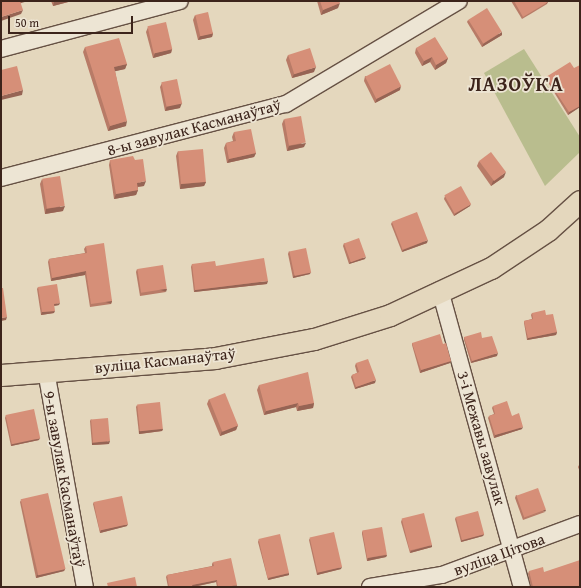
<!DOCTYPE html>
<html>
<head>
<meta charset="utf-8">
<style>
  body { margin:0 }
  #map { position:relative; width:581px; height:588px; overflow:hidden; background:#e4d7bd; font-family:"Gentium Book Plus",serif }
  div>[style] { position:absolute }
  .green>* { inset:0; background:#b9bd8e }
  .roads { filter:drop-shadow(1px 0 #665144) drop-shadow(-1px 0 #665144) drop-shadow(0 1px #665144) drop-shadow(0 -1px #665144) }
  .minor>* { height:16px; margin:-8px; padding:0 8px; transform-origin:8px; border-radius:8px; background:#ede5d4 }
  .major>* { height:21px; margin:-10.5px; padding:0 10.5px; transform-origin:10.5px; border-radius:10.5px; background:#e4d7bd }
  .wall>* { inset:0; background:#b87b67 }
  .shaded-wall>* { inset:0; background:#966454; transform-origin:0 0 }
  .building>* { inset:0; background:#d68f78; transform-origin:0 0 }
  span { translate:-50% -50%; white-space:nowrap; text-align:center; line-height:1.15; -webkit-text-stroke:3.5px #ede5d4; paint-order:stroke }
  .street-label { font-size:16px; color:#3c241b }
  .district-label { font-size:20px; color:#3c241b; font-weight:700; letter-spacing:1px }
  .frame { position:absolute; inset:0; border:2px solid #3c241b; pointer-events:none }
  .scale { position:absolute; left:8px; top:16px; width:125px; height:18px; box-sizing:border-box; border:2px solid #3c241b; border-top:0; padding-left:5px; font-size:12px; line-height:14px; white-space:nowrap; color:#3c241b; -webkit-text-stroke:3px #ede5d4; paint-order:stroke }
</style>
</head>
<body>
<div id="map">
  <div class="green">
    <i style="clip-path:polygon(524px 49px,580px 137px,580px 152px,545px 186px,484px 73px)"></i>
  </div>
  <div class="roads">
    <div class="minor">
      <i style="left:1px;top:49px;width:185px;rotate:-15deg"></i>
      <i style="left:1px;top:178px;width:294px;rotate:-14.6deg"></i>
      <i style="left:286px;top:104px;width:201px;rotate:-30.8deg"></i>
      <i style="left:440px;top:290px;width:308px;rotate:74.6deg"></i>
      <i style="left:46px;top:371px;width:219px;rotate:79.8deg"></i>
      <i style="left:370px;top:587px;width:73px;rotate:-9.5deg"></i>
      <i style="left:442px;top:575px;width:147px;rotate:-20.3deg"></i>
    </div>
    <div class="major">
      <i style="left:1px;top:375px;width:215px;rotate:-4.5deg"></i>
      <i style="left:215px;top:358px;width:101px;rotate:-10.9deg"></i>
      <i style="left:314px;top:339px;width:80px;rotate:-17.5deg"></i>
      <i style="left:390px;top:315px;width:111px;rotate:-25deg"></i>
      <i style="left:491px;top:268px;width:69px;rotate:-33.7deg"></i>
      <i style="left:548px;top:230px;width:43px;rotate:-42.2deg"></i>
    </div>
  </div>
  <div class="wall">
    <i style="clip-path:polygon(51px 1px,72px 1px,53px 6px)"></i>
    <i style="clip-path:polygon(317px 1px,339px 1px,338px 8px,321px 15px)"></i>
    <i style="clip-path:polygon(511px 1px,547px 1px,547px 4px,522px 19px)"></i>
    <i style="clip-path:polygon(195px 15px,213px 33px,212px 37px,198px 40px,193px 20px)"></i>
    <i style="clip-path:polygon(468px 20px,502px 35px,482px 47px,467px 22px)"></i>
    <i style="clip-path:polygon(148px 27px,172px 49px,171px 53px,153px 58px,146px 32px)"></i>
    <i style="clip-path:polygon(85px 47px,127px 64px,125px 69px,115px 71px,126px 126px,108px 131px,83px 52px)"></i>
    <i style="clip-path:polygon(416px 48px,448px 58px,446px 63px,435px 70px,430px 62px,422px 66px,415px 53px)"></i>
    <i style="clip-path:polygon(288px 55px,314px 72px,292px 78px,286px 60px)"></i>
    <i style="clip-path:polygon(365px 76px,400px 90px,375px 103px,364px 81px)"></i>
    <i style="clip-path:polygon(546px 77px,580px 107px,568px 115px,546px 79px)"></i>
    <i style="clip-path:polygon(162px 83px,180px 108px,165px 111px,160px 87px)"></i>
    <i style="clip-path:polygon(284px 119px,304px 147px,287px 151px,282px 124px)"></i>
    <i style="clip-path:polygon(234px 132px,256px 153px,254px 157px,227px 163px,224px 148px,226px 143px,233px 141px,232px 137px)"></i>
    <i style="clip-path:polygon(178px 151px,206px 182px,204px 186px,180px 189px,176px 156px)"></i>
    <i style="clip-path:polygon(110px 160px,144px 186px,138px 187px,138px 190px,136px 195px,114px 199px,109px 165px)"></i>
    <i style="clip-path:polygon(479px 161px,504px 177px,491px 186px,477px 166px)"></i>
    <i style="clip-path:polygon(42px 179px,63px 211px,45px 214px,40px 184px)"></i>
    <i style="clip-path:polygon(445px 196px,470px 206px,454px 216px,444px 199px)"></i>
    <i style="clip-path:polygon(392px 222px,427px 243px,402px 252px,391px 224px)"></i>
    <i style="clip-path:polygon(344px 243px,365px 259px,349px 264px,343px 246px)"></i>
    <i style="clip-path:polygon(86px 246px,112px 301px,111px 304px,90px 307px,85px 275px,51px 281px,48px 262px,49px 259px,85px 253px,84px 249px)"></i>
    <i style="clip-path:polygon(289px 251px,310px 274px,293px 278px,288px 254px)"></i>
    <i style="clip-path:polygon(192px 264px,216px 266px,267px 284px,194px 292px,191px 267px)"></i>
    <i style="clip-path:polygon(137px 269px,166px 292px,140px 296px,136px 272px)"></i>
    <i style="clip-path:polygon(38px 287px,59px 305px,54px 306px,54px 313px,41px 315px,37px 289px)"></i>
    <i style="clip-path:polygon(532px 313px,546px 315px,557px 332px,556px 335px,527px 340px,524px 323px,524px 321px,532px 319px,531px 315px)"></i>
    <i style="clip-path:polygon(464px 337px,482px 338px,497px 356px,471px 363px,464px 340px)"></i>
    <i style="clip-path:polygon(412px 343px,443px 344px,451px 361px,450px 363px,420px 373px,412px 345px)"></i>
    <i style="clip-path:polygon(356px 363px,375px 383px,355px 389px,351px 377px,352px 375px,357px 373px,355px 366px)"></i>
    <i style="clip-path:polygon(259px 385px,314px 403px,313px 408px,297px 411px,296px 407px,264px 415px,257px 390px)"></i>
    <i style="clip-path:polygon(209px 399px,238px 425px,236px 430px,220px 436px,207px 404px)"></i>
    <i style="clip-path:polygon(137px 405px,163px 429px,162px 431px,139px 434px,136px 407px)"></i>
    <i style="clip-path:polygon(493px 406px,512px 416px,522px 429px,494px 438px,488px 418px,489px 416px,494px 414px,492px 408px)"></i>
    <i style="clip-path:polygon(6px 415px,39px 440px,11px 446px,5px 418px)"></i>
    <i style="clip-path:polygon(91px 419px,109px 444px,92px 445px,90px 421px)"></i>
    <i style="clip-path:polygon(579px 465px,580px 465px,580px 472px,578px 467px)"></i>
    <i style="clip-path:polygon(516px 495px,545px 512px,523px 520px,515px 498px)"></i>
    <i style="clip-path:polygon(21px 500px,65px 569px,64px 571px,36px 578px,20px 502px)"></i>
    <i style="clip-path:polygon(94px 502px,127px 526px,100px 533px,93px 504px)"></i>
    <i style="clip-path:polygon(456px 517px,484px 534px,483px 536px,461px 542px,455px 519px)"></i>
    <i style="clip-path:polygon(402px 519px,432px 547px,410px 553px,401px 522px)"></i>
    <i style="clip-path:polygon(362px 531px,387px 555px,386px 557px,367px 561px,362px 534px)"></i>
    <i style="clip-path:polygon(310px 538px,341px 569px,317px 575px,309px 540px)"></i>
    <i style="clip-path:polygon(259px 539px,289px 575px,268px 580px,258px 542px)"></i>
    <i style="clip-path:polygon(213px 562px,236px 587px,217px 587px,216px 582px,194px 587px,168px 587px,166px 577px,167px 575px,212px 566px,212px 564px)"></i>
    <i style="clip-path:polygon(529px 571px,544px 572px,580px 587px,531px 587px,528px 574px)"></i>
  </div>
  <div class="shaded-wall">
    <i style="clip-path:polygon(19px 1px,28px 1px,18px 4px)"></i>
    <i style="clip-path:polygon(57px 1px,72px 1px,53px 6px,54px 2px)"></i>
    <i style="left:548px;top:2px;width:2px;height:29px;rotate:117deg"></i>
    <i style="clip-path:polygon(340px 3px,338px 8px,321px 15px,323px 10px)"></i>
    <i style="clip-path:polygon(23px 10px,21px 14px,1px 21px,1px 17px)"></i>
    <i style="clip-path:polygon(502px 32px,502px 35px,482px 47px,483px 44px)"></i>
    <i style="clip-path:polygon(213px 33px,212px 37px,198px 40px,200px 36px)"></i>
    <i style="clip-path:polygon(172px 49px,171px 53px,153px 58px,155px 53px)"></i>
    <i style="clip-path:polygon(432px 57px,430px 62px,422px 66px,424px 61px)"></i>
    <i style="clip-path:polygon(448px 58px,446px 63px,435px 70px,436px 65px)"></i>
    <i style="clip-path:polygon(127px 64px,125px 69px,112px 72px,114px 67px)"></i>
    <i style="clip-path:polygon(316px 67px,314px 72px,292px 78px,294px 74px)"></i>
    <i style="clip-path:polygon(401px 86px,400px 90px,375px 103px,377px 98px)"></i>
    <i style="clip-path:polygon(23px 90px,22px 95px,1px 100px,1px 96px)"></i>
    <i style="clip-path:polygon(182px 103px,180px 108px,165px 111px,167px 106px)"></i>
    <i style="clip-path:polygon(580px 106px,580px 107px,568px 115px,569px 112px)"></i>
    <i style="clip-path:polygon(127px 121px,126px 126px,108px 131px,110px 126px)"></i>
    <i style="clip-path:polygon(306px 143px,304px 147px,287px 151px,289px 146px)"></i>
    <i style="clip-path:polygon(256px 153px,254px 157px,227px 163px,229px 159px)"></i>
    <i style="clip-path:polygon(506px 172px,504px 177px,491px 186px,493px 181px)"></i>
    <i style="clip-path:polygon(146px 181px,144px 186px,135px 187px,137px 183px)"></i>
    <i style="clip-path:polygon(206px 182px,204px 186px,180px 189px,181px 184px)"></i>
    <i style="clip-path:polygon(138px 190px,136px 195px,114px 199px,116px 194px)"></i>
    <i style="clip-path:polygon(471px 204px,470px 206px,454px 216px,455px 214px)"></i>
    <i style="clip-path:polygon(65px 206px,63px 211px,45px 214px,46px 209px)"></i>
    <i style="clip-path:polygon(428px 240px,427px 243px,402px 252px,403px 250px)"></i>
    <i style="clip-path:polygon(366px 257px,365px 259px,349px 264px,350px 262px)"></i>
    <i style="clip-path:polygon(86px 271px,85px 275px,51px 281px,52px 278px)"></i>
    <i style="clip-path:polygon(311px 272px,310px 274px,293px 278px,294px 275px)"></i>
    <i style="clip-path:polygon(268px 281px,267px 284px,194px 292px,195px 290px)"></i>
    <i style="left:167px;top:289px;width:3px;height:26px;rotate:108deg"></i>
    <i style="left:112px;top:301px;width:3px;height:21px;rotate:108deg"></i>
    <i style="clip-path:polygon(60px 303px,59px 305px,53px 306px,54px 304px)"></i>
    <i style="clip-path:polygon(55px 311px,54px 313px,41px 315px,42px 312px)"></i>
    <i style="clip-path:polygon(7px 317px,6px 320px,1px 321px,1px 318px)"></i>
    <i style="clip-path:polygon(557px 332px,556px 335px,527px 340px,528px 338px)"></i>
    <i style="clip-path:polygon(498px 353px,497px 356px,471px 363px,472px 361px)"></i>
    <i style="clip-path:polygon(451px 361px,450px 363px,420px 373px,421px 370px)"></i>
    <i style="clip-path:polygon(376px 380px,375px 383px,355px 389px,356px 387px)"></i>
    <i style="clip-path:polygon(298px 403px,296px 407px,264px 415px,266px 411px)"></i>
    <i style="clip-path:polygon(314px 403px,313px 408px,297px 411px,299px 406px)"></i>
    <i style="clip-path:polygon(238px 425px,236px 430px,220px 436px,222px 431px)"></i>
    <i style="clip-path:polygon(523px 427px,522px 429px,494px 438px,495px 435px)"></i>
    <i style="clip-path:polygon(163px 429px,162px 431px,139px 434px,139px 431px)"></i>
    <i style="clip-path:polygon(40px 438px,39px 440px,11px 446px,12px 443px)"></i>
    <i style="clip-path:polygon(110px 441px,109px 444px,92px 445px,92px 443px)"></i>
    <i style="left:546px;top:510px;width:2px;height:23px;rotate:117deg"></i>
    <i style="clip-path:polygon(128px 524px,127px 526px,100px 533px,101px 530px)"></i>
    <i style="clip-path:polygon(484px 534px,483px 536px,461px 542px,462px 539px)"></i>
    <i style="clip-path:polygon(432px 545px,432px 547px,410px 553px,411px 551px)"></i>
    <i style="clip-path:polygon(387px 555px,386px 557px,367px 561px,368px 558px)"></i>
    <i style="clip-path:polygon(342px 567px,341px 569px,317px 575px,318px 572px)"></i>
    <i style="clip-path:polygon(65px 569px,64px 571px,36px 578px,37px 575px)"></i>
    <i style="clip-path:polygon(289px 573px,289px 575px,268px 580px,269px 578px)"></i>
    <i style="clip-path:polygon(217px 580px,216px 582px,192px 587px,192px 585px)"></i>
    <i style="clip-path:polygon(237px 585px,236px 587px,226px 587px)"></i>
  </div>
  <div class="building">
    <i style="clip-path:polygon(1px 1px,20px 1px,23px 10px,1px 17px)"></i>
    <i style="clip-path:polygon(320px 1px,339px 1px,340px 3px,323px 10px)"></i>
    <i style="clip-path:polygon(514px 1px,547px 1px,548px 2px,523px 17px)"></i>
    <i style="left:487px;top:8px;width:28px;height:22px;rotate:58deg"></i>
    <i style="left:208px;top:12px;width:22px;height:13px;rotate:77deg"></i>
    <i style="left:166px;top:22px;width:28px;height:19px;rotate:77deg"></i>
    <i style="clip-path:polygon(435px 37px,448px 58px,436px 65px,432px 57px,424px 61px,416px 48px)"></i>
    <i style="clip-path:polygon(119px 38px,127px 64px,114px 67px,127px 121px,110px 126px,85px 47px)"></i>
    <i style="left:310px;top:48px;width:20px;height:23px;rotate:72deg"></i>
    <i style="clip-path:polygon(570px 62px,574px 68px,580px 65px,580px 106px,569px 112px,546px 77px)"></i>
    <i style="left:390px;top:64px;width:25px;height:28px;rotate:63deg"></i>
    <i style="clip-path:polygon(17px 66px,23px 90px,1px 96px,1px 70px)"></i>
    <i style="left:177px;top:79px;width:25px;height:16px;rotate:78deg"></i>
    <i style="left:301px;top:116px;width:27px;height:17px;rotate:80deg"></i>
    <i style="clip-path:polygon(251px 129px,256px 153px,229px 159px,226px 143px,236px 141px,234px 132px)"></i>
    <i style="left:203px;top:149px;width:33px;height:25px;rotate:85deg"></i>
    <i style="left:491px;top:152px;width:25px;height:15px;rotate:53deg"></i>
    <i style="clip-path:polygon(133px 156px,135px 160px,143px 159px,146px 181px,137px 183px,138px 190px,116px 194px,110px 160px)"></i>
    <i style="left:60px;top:176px;width:30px;height:18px;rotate:81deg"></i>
    <i style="left:461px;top:186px;width:21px;height:19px;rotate:61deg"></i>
    <i style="left:417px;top:212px;width:30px;height:27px;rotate:69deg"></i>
    <i style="left:359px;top:238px;width:20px;height:16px;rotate:70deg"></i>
    <i style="clip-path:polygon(104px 243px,112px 301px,91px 304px,86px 271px,52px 278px,49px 259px,87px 253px,86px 246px)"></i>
    <i style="left:306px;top:248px;width:25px;height:17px;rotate:78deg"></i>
    <i style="clip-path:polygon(264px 258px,268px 281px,195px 290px,192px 264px,215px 261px,216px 266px)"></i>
    <i style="left:163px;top:265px;width:24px;height:26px;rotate:81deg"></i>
    <i style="clip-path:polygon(57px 284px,60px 303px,54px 304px,55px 311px,42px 312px,38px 287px)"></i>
    <i style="clip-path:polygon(1px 288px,3px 288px,7px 317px,1px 318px)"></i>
    <i style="clip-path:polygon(545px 310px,546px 315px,553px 314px,557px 332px,528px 338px,524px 321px,533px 319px,532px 313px)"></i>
    <i style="clip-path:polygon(481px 332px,482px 338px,492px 336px,498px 353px,472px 361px,464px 337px)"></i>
    <i style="clip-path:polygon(440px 334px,443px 344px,446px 343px,451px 361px,421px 370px,412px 343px)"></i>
    <i style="clip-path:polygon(368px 359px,376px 380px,356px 387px,352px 375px,359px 372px,356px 363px)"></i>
    <i style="clip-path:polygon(308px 372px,314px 403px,299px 406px,298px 403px,266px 411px,259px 385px)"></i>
    <i style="left:225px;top:393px;width:35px;height:17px;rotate:68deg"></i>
    <i style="clip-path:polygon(507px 401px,512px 416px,519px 413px,523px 427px,495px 435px,489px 416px,495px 414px,493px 406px)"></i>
    <i style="left:160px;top:402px;width:27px;height:23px;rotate:84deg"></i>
    <i style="left:34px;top:409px;width:30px;height:29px;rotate:78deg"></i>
    <i style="left:108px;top:418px;width:23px;height:17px;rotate:85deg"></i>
    <i style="left:538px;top:488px;width:23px;height:23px;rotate:70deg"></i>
    <i style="left:48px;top:493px;width:78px;height:28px;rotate:77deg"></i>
    <i style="left:122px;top:496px;width:29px;height:29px;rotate:78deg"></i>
    <i style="left:478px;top:511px;width:24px;height:23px;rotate:75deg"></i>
    <i style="left:424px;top:513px;width:33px;height:23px;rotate:76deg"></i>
    <i style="left:382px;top:527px;width:28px;height:20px;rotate:80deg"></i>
    <i style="left:334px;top:532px;width:36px;height:25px;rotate:77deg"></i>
    <i style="left:280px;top:534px;width:40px;height:22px;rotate:77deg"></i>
    <i style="clip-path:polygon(231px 558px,237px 585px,226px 587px,218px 587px,217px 580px,192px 585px,193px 587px,169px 587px,167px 575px,214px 566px,213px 562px)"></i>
    <i style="clip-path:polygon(580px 560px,580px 587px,533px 587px,529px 571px,543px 567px,544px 572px)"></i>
    <i style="clip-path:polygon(135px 577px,137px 587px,108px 587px,107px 583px)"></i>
  </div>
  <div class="street-label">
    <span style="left:194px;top:127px;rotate:-15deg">8-ы завулак Касманаўтаў</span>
    <span style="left:165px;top:360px;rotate:-6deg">вуліца Касманаўтаў</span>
    <span style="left:482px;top:438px;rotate:74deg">3-і Межавы завулак</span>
    <span style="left:65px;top:479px;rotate:80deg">9-ы завулак Касманаўтаў</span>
    <span style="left:499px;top:554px;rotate:-20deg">вуліца Цітова</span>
  </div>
  <div class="district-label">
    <span style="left:516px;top:83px">ЛАЗОЎКА</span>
  </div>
  <div class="frame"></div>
  <div class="scale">50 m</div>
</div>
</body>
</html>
